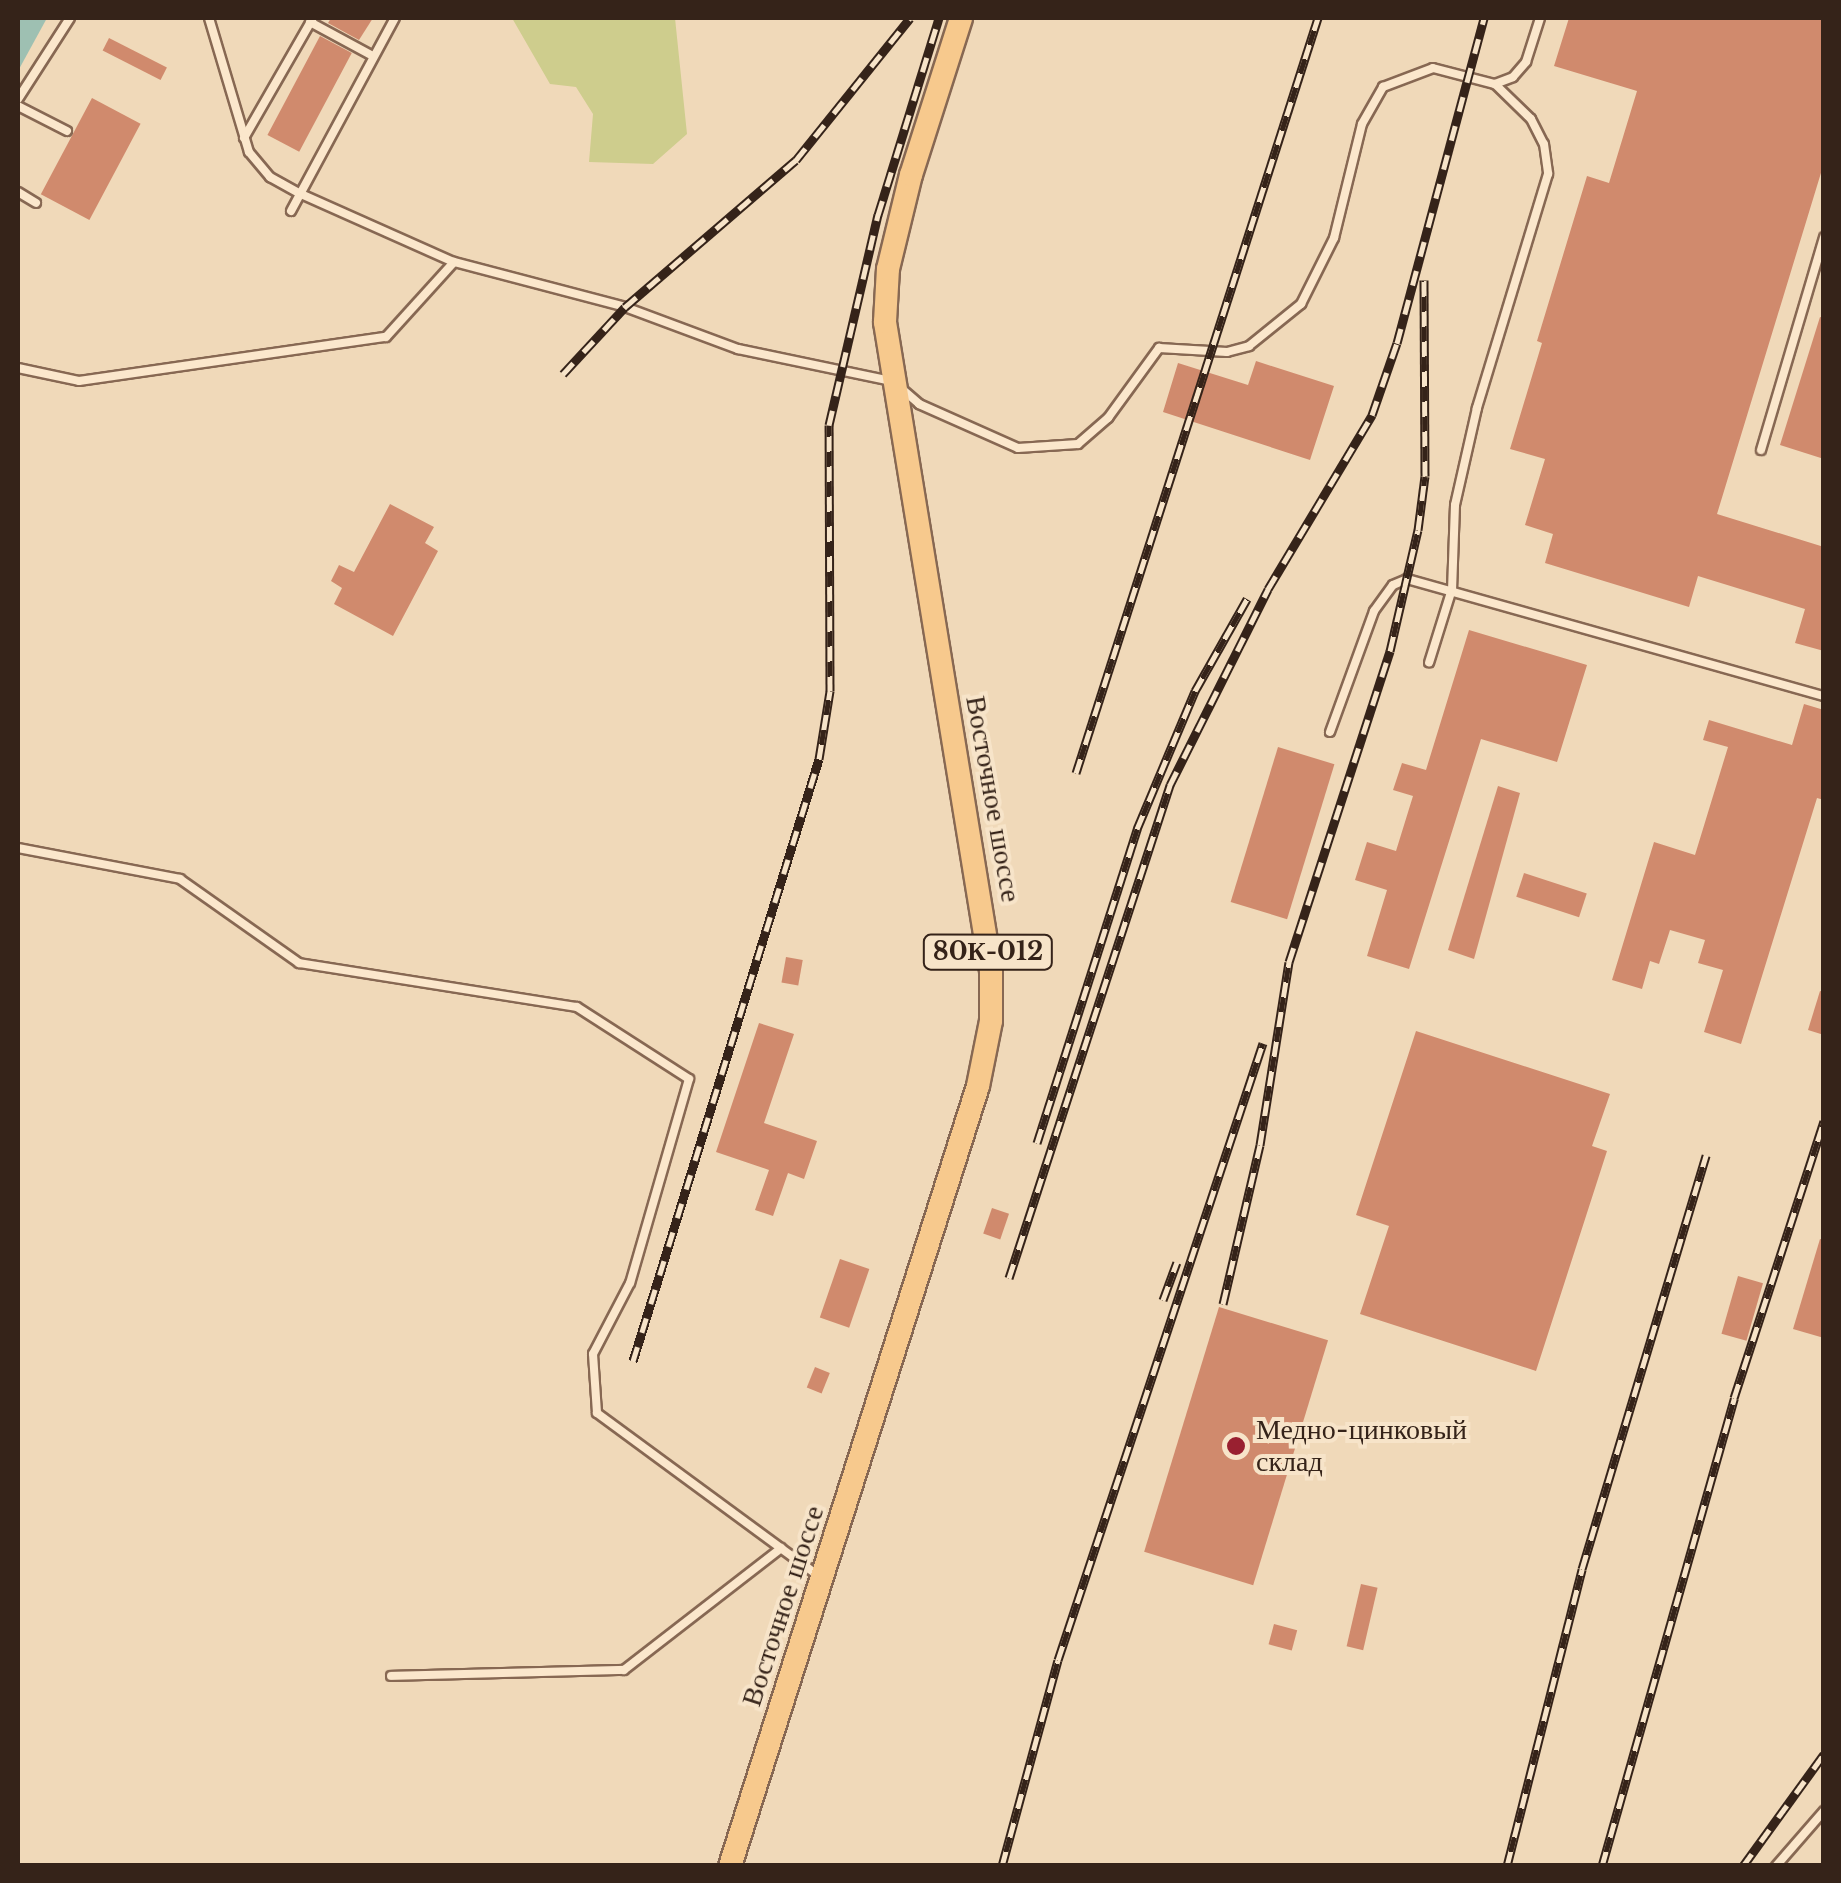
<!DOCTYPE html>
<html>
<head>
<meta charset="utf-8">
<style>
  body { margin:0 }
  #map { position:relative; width:1841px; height:1883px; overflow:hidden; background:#f0d9b9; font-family:"Libre Baskerville",serif }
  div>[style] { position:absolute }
  .green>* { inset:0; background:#cecd8d }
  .water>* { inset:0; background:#9ec0b2 }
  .building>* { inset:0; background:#d08a6d; transform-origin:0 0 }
  .roads { filter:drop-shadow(2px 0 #876853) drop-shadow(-2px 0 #876853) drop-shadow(0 2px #876853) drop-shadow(0 -2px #876853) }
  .service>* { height:8px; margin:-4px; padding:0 4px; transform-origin:4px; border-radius:4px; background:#fbe7cc }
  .primary>* { height:22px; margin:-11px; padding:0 11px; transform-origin:11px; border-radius:11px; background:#f7c98d }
  .rail>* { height:9px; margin-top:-4.5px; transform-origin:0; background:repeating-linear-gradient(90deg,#f7e4c9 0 15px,#352319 0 30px); box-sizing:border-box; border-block:2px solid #352319 }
  .dots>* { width:28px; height:28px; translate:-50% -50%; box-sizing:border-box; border:5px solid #f7e4c9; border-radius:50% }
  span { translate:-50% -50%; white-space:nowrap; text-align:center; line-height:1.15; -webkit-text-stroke:8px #f7e4c9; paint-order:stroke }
  .shield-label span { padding:2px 8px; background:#f7e4c9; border:2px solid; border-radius:8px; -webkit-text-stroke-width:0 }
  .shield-label { font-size:25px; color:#352319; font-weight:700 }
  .street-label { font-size:28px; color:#352319 }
  .poi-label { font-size:28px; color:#352319 }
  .left { translate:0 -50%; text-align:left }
  .frame { position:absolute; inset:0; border:20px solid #352319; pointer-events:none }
</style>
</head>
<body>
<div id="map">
  <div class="green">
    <i style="clip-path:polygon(512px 18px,675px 18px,687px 134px,653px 164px,589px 162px,593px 114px,576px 87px,550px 84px)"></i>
  </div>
  <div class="water">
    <i style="clip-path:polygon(18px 18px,47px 18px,18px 71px)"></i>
  </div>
  <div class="building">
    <i style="clip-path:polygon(331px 18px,373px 18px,359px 40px,328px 23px)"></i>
    <i style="clip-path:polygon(1569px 18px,1824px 18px,1824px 163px,1717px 514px,1824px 547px,1824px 651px,1795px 643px,1805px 609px,1698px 576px,1689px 607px,1545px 563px,1553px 534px,1525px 525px,1545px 459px,1510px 449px,1542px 343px,1537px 341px,1587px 176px,1609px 183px,1637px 91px,1554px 66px)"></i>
    <i style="left:320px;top:36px;width:36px;height:112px;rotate:28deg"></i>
    <i style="left:109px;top:38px;width:65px;height:14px;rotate:27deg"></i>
    <i style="left:92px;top:98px;width:55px;height:109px;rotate:28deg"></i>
    <i style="clip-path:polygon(1820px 317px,1824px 318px,1824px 459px,1780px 445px)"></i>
    <i style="clip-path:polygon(1256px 361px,1334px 386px,1310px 460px,1163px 412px,1178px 363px,1248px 385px)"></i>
    <i style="clip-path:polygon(390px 504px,434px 527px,425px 543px,438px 551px,393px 636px,334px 604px,342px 588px,331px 581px,339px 565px,354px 572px)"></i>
    <i style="clip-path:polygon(1469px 630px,1587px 665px,1557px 762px,1481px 739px,1409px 969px,1367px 956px,1387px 890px,1355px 880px,1367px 842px,1396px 851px,1413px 796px,1393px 790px,1402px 763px,1426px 770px)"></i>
    <i style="clip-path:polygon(1804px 704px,1824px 710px,1824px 800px,1817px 798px,1741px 1044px,1704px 1032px,1723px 970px,1698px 963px,1705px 940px,1670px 930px,1659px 964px,1650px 961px,1642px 989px,1612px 980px,1654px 842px,1695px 855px,1728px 747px,1703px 740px,1709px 720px,1792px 745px)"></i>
    <i style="left:1278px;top:747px;width:59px;height:162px;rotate:17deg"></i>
    <i style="clip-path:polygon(1498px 786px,1520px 793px,1474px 959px,1448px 950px)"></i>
    <i style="left:1524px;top:873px;width:66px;height:25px;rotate:18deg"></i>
    <i style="left:786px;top:957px;width:17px;height:26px;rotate:10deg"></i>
    <i style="clip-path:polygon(1820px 991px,1824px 992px,1824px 1035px,1808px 1030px)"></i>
    <i style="clip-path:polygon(759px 1023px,794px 1034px,764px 1123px,817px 1141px,804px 1179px,788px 1173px,773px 1216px,755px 1210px,769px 1170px,716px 1152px)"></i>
    <i style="clip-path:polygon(1416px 1031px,1610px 1094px,1592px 1146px,1607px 1151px,1536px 1371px,1360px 1314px,1389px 1226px,1356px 1215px)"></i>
    <i style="left:992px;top:1208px;width:18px;height:27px;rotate:19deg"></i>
    <i style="clip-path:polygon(1820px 1239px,1824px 1240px,1824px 1338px,1793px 1329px)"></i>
    <i style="left:840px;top:1259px;width:31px;height:62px;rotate:19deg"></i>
    <i style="left:1738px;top:1276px;width:26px;height:60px;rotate:16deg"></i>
    <i style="left:1219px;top:1307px;width:114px;height:256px;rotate:17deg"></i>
    <i style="left:815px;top:1367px;width:16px;height:22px;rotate:22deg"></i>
    <i style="left:1361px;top:1584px;width:17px;height:64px;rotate:13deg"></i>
    <i style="left:1274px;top:1624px;width:24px;height:21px;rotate:15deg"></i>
  </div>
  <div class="roads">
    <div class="service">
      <i style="left:209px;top:18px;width:140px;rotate:73.4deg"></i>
      <i style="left:249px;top:152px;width:33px;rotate:50deg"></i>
      <i style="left:270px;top:177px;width:35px;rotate:29deg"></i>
      <i style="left:301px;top:194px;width:167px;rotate:24deg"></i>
      <i style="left:454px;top:262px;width:177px;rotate:14.7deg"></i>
      <i style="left:625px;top:307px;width:121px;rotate:20.4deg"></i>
      <i style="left:738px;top:349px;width:156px;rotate:11.8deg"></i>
      <i style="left:310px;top:22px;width:72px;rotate:28.4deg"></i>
      <i style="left:1495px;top:84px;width:19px;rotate:-21deg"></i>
      <i style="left:1513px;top:77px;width:20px;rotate:-49deg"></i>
      <i style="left:1526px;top:62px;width:46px;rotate:-72.3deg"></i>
      <i style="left:18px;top:99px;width:96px;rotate:-57.3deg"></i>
      <i style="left:18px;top:106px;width:55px;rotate:27deg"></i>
      <i style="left:244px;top:138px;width:138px;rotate:-60.1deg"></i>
      <i style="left:18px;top:192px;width:21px;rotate:31deg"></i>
      <i style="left:291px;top:211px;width:219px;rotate:-61.7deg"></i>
      <i style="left:18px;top:368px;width:62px;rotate:12deg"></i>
      <i style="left:79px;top:381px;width:310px;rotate:-8.2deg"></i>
      <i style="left:386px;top:337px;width:101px;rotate:-47.8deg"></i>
      <i style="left:902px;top:389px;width:23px;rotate:41deg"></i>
      <i style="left:919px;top:404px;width:108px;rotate:24deg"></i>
      <i style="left:1018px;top:448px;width:60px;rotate:-3.8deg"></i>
      <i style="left:1078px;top:444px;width:40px;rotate:-41deg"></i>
      <i style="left:1108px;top:418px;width:87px;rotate:-53.9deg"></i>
      <i style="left:1159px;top:348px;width:68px;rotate:3.4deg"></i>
      <i style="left:1227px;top:352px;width:23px;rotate:-15deg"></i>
      <i style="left:1249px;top:346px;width:67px;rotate:-38.9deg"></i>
      <i style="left:1301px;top:304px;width:74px;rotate:-63.4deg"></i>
      <i style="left:1334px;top:238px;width:117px;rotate:-76.2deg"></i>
      <i style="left:1362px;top:124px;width:43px;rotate:-60.4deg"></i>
      <i style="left:1383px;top:87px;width:53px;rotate:-20.8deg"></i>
      <i style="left:1433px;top:68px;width:64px;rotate:14.5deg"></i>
      <i style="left:1495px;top:84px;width:50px;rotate:44.2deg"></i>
      <i style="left:1531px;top:119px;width:28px;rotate:63deg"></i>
      <i style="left:1544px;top:144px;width:30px;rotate:82deg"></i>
      <i style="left:1548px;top:174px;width:245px;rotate:106.9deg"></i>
      <i style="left:1477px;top:408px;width:99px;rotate:102.8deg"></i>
      <i style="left:1455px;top:505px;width:84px;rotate:92deg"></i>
      <i style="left:1452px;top:589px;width:77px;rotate:107.3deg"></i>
      <i style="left:1761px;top:450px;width:222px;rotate:-73.5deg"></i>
      <i style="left:1330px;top:732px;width:129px;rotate:-70deg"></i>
      <i style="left:1374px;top:611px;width:32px;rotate:-54deg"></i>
      <i style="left:1393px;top:585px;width:15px;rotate:-23deg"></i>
      <i style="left:1407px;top:579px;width:433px;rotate:15.7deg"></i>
      <i style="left:18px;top:848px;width:165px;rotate:10.8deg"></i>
      <i style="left:180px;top:879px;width:146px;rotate:35.2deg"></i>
      <i style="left:299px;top:963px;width:281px;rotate:9deg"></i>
      <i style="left:577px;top:1007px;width:133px;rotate:32.7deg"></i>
      <i style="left:689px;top:1079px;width:212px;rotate:106.1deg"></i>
      <i style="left:630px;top:1283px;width:80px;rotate:117.5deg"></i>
      <i style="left:593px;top:1354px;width:59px;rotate:86.1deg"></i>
      <i style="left:597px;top:1413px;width:275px;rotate:36.3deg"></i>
      <i style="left:391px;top:1676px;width:233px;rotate:-1.5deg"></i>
      <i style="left:624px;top:1670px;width:199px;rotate:-37.8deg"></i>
      <i style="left:1776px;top:1866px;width:73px;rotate:-48.9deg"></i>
    </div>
    <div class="primary">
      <i style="left:730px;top:1866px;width:818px;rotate:-72.36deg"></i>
      <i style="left:978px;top:1086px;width:66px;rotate:-78.7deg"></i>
      <i style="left:991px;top:1021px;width:50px;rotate:-90deg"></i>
      <i style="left:991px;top:971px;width:658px;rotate:-99.28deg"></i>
      <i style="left:885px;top:322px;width:53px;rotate:-86.8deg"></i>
      <i style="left:888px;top:269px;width:97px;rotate:-76.3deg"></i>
      <i style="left:911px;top:175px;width:165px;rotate:-72.3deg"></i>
    </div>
  </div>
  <div class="rail">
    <i style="left:563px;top:374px;width:91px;rotate:-47.2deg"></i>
    <i style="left:625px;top:307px;width:225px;rotate:-40.7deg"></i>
    <i style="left:796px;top:160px;width:182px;rotate:-51.2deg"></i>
    <i style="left:1076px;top:773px;width:793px;rotate:-72.23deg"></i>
    <i style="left:1037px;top:1143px;width:330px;rotate:-72.3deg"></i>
    <i style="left:1137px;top:829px;width:150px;rotate:-67.2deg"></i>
    <i style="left:1195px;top:691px;width:106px;rotate:-60.5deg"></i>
    <i style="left:1009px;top:1278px;width:519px;rotate:-71.91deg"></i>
    <i style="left:1170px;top:785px;width:219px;rotate:-63.4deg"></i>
    <i style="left:1268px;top:589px;width:203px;rotate:-59.1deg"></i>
    <i style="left:1372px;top:415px;width:76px;rotate:-70.9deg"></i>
    <i style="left:1397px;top:343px;width:336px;rotate:-75deg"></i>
    <i style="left:1163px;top:1300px;width:40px;rotate:-69.8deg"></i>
    <i style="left:1223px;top:1304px;width:163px;rotate:-76.9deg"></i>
    <i style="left:1260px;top:1145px;width:185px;rotate:-81deg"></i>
    <i style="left:1289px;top:962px;width:327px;rotate:-72deg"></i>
    <i style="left:1390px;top:651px;width:124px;rotate:-77deg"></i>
    <i style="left:1418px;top:530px;width:54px;rotate:-82.6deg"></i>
    <i style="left:1425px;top:476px;width:196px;rotate:-90.3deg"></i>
    <i style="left:633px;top:1361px;width:630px;rotate:-72.83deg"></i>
    <i style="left:819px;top:759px;width:69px;rotate:-80.8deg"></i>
    <i style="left:830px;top:691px;width:266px;rotate:-90.2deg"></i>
    <i style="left:829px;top:425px;width:216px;rotate:-76.9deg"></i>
    <i style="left:878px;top:215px;width:206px;rotate:-72.8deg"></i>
    <i style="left:1002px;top:1866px;width:213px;rotate:-74.8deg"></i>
    <i style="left:1058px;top:1660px;width:650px;rotate:-71.62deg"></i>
    <i style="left:1507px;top:1866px;width:306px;rotate:-75.8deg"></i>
    <i style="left:1582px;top:1569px;width:432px;rotate:-73.3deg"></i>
    <i style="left:1602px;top:1866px;width:486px;rotate:-74.2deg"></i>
    <i style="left:1734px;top:1398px;width:291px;rotate:-72deg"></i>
    <i style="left:1743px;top:1866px;width:138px;rotate:-54.1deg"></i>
  </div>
  <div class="dots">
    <i style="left:1236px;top:1446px;background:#992030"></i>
  </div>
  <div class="shield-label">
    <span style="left:988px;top:952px">80К-012</span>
  </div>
  <div class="street-label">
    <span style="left:993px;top:799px;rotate:80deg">Восточное шоссе</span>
    <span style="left:783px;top:1606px;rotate:-72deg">Восточное шоссе</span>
  </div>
  <div class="poi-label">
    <span class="left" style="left:1256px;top:1446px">Медно-цинковый<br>склад</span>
  </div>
  <div class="frame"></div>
</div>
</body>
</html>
